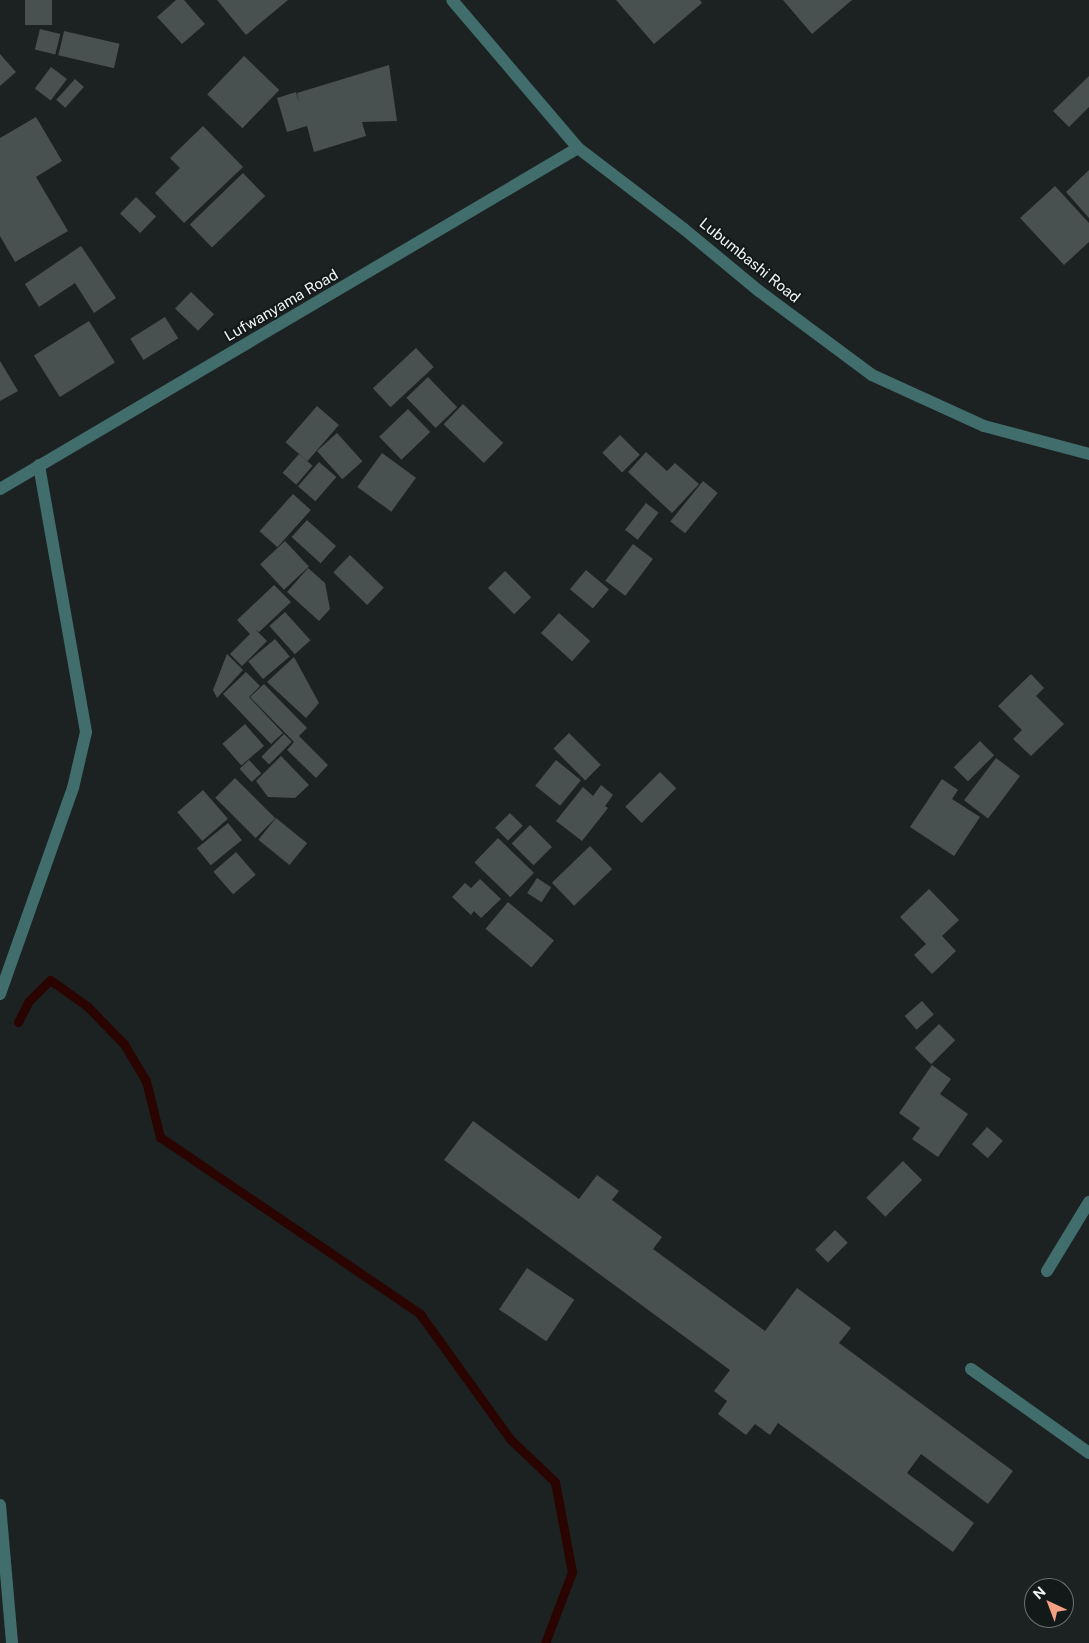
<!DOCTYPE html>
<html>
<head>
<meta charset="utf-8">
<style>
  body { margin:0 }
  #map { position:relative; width:1089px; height:1643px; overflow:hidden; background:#1c2222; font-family:"Public Sans",sans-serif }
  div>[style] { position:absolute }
  .stream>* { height:9px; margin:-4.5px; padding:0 4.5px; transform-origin:4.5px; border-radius:4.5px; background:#290400 }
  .building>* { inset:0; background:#495050; transform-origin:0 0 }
  .lane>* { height:12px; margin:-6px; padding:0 6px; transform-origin:6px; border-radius:6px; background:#416d6c }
  .street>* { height:12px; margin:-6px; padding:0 6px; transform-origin:6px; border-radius:6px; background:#416d6c }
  span { translate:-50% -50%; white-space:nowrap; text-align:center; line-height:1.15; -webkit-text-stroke:4px #131919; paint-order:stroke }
  .street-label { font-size:15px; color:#f1f5f5 }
  .north { position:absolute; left:1024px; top:1578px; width:50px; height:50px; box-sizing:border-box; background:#131919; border:1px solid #6c7171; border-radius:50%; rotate:317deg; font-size:14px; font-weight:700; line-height:20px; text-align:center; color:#f1f5f5 }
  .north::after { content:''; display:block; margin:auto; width:18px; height:22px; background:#f39f84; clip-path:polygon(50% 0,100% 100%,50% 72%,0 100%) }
</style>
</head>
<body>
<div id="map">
  <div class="stream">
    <i style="left:18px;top:1022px;width:22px;rotate:-63deg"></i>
    <i style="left:28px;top:1002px;width:31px;rotate:-45deg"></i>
    <i style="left:50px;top:980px;width:45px;rotate:35.1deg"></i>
    <i style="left:87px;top:1006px;width:53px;rotate:45.8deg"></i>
    <i style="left:124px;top:1044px;width:43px;rotate:59.3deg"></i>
    <i style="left:146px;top:1081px;width:58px;rotate:76deg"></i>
    <i style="left:160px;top:1137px;width:315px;rotate:34.2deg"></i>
    <i style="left:420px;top:1314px;width:154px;rotate:54.2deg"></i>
    <i style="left:510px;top:1439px;width:62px;rotate:43.7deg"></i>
    <i style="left:555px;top:1482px;width:92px;rotate:79.3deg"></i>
    <i style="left:572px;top:1572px;width:76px;rotate:110.8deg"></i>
  </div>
  <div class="building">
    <i style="left:25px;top:0;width:27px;height:25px"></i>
    <i style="clip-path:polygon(176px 0,184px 0,205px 24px,182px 44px,157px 17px)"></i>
    <i style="clip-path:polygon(217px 0,288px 0,246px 35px)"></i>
    <i style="clip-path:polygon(616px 0,700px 0,702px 3px,654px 44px)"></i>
    <i style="clip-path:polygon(783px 0,852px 0,812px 34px)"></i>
    <i style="left:40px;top:29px;width:21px;height:21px;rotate:14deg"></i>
    <i style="left:64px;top:31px;width:57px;height:25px;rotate:13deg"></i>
    <i style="clip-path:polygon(0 54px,16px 72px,0 86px)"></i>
    <i style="left:244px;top:56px;width:49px;height:53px;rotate:44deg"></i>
    <i style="clip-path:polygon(389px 65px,397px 121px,362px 122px,366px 136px,314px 152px,307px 126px,287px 132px,277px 98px,296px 92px,299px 103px,297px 93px)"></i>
    <i style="left:51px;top:67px;width:20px;height:27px;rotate:37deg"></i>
    <i style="clip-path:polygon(1089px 76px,1089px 107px,1069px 127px,1053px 111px)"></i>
    <i style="left:75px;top:79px;width:12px;height:28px;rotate:42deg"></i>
    <i style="clip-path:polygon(36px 117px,62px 161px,36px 177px,68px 231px,15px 262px,0 236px,0 138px)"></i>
    <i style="clip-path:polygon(203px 126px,243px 167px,184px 223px,155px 193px,180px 168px,170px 158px)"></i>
    <i style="clip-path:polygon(1089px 170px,1089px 218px,1066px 192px)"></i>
    <i style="left:243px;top:173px;width:32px;height:74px;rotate:46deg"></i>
    <i style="clip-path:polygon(1055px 186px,1089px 223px,1089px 242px,1064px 265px,1020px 218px)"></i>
    <i style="left:136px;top:197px;width:28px;height:23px;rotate:44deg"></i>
    <i style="clip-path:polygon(81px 246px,116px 298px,94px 313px,75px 283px,39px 307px,25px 284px)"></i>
    <i style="left:191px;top:292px;width:32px;height:23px;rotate:44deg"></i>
    <i style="left:165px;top:317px;width:25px;height:41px;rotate:58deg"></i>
    <i style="left:89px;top:321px;width:49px;height:65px;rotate:58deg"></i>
    <i style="left:416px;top:348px;width:26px;height:59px;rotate:47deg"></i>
    <i style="clip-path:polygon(0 361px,18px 391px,0 401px)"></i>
    <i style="left:428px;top:377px;width:42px;height:30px;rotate:46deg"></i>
    <i style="left:463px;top:404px;width:56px;height:28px;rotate:44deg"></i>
    <i style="left:317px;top:406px;width:29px;height:48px;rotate:41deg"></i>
    <i style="left:408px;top:409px;width:32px;height:40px;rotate:46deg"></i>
    <i style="left:337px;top:433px;width:38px;height:27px;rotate:48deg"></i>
    <i style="left:620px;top:435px;width:28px;height:25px;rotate:45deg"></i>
    <i style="clip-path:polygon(646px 452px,667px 471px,675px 463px,699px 484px,672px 513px,628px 472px)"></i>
    <i style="left:382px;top:453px;width:42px;height:42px;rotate:36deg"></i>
    <i style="left:299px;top:454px;width:18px;height:25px;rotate:41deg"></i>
    <i style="left:319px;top:462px;width:23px;height:32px;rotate:41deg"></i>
    <i style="left:703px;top:481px;width:19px;height:52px;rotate:39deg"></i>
    <i style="left:293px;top:494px;width:24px;height:50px;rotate:42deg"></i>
    <i style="left:646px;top:503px;width:16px;height:34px;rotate:38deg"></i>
    <i style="left:307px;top:520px;width:39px;height:23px;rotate:42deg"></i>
    <i style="left:285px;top:541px;width:35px;height:34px;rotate:47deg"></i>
    <i style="left:633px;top:544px;width:25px;height:46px;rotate:37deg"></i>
    <i style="left:350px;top:555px;width:47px;height:24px;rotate:44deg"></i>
    <i style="clip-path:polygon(308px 568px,325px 583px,330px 609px,319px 621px,287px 592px)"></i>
    <i style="left:586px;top:570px;width:30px;height:25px;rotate:40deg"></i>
    <i style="left:505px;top:571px;width:37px;height:24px;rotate:45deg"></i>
    <i style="clip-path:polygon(274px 585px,291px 602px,259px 632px,255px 629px,267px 641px,242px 666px,230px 654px,250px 634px,237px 620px)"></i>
    <i style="left:285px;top:612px;width:38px;height:21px;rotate:48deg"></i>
    <i style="left:559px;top:613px;width:42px;height:27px;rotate:42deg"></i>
    <i style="left:275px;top:639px;width:23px;height:35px;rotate:50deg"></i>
    <i style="clip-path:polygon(227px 654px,243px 670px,217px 698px,213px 690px)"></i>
    <i style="clip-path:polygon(294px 657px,319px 703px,306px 718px,267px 682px)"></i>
    <i style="clip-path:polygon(246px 672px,260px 686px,249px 697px,283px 733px,271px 744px,223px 694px)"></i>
    <i style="clip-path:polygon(1031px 674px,1044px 688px,1036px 696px,1064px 724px,1031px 756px,1013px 739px,1022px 730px,998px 706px)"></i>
    <i style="clip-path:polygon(264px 684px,307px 728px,299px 736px,328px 765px,316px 778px,287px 750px,294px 742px,250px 697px)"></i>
    <i style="left:245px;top:724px;width:29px;height:30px;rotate:49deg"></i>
    <i style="left:569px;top:733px;width:45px;height:22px;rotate:45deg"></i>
    <i style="left:284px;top:734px;width:11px;height:32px;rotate:45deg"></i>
    <i style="left:980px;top:741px;width:20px;height:37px;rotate:45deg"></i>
    <i style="clip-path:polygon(281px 756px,309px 785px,295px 798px,268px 797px,256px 781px)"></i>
    <i style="left:996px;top:758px;width:30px;height:53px;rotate:37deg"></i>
    <i style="left:249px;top:760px;width:18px;height:13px;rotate:47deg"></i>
    <i style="left:556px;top:760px;width:32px;height:33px;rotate:39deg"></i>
    <i style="left:660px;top:772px;width:23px;height:49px;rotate:45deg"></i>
    <i style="left:235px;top:778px;width:57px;height:28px;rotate:45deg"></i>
    <i style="clip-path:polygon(942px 779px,958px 790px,952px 799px,980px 817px,954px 856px,910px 827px)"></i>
    <i style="clip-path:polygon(601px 785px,613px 795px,605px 806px,608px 808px,582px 841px,556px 821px,583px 787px,593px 796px)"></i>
    <i style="left:203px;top:790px;width:38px;height:34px;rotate:49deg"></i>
    <i style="left:510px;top:813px;width:18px;height:21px;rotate:45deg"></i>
    <i style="left:276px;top:818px;width:40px;height:28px;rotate:39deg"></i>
    <i style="left:228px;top:823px;width:22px;height:40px;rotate:51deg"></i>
    <i style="left:530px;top:825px;width:31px;height:26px;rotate:45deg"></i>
    <i style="left:498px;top:838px;width:50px;height:34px;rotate:44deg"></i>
    <i style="left:590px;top:846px;width:32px;height:53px;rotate:46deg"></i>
    <i style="left:236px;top:852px;width:30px;height:30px;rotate:49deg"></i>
    <i style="left:537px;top:878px;width:17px;height:18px;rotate:33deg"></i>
    <i style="clip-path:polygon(480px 879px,501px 899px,481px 918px,474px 911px,471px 915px,452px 897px,465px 883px,471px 888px)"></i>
    <i style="clip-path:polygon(929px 889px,959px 920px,942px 936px,956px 951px,932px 974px,914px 955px,926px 944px,900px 917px)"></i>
    <i style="left:508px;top:902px;width:60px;height:35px;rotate:40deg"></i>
    <i style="left:922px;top:1001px;width:18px;height:23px;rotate:49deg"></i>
    <i style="left:939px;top:1024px;width:23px;height:34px;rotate:45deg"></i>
    <i style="clip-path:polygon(932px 1065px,951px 1079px,940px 1094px,968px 1114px,938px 1157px,912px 1139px,920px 1128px,899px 1113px)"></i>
    <i style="clip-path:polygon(473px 1121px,579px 1199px,597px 1175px,619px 1191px,612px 1200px,662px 1237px,653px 1249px,765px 1331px,797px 1288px,851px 1328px,839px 1343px,1013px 1471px,988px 1504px,921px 1454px,907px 1473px,974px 1523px,953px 1552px,778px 1423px,770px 1435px,755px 1424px,746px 1435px,718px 1414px,727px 1401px,714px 1391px,730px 1370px,444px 1160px)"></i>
    <i style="left:987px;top:1127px;width:21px;height:23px;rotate:41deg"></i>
    <i style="left:903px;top:1161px;width:27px;height:52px;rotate:45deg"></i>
    <i style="left:835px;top:1230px;width:18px;height:28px;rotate:45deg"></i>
    <i style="left:527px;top:1268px;width:57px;height:50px;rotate:34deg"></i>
  </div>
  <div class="lane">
    <i style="left:578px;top:148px;width:133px;rotate:37.4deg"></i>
    <i style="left:684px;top:229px;width:97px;rotate:39.6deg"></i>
    <i style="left:759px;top:291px;width:141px;rotate:36.6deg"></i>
    <i style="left:872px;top:375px;width:123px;rotate:24.5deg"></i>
    <i style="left:984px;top:426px;width:109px;rotate:14.9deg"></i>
    <i style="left:0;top:994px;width:219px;rotate:-70.5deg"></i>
    <i style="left:73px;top:788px;width:57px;rotate:-76.9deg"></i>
    <i style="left:86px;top:732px;width:271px;rotate:-100deg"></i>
    <i style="left:1047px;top:1271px;width:81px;rotate:-58.7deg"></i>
    <i style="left:971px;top:1369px;width:145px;rotate:35.4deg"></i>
    <i style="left:0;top:1505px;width:139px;rotate:85deg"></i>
  </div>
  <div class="street">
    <i style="left:0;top:489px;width:671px;rotate:-30.54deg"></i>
    <i style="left:578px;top:148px;width:194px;rotate:-130.4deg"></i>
  </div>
  <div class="street-label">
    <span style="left:750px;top:260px;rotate:39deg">Lubumbashi Road</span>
    <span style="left:281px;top:305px;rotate:-30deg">Lufwanyama Road</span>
  </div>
  <div class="north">N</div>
</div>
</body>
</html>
